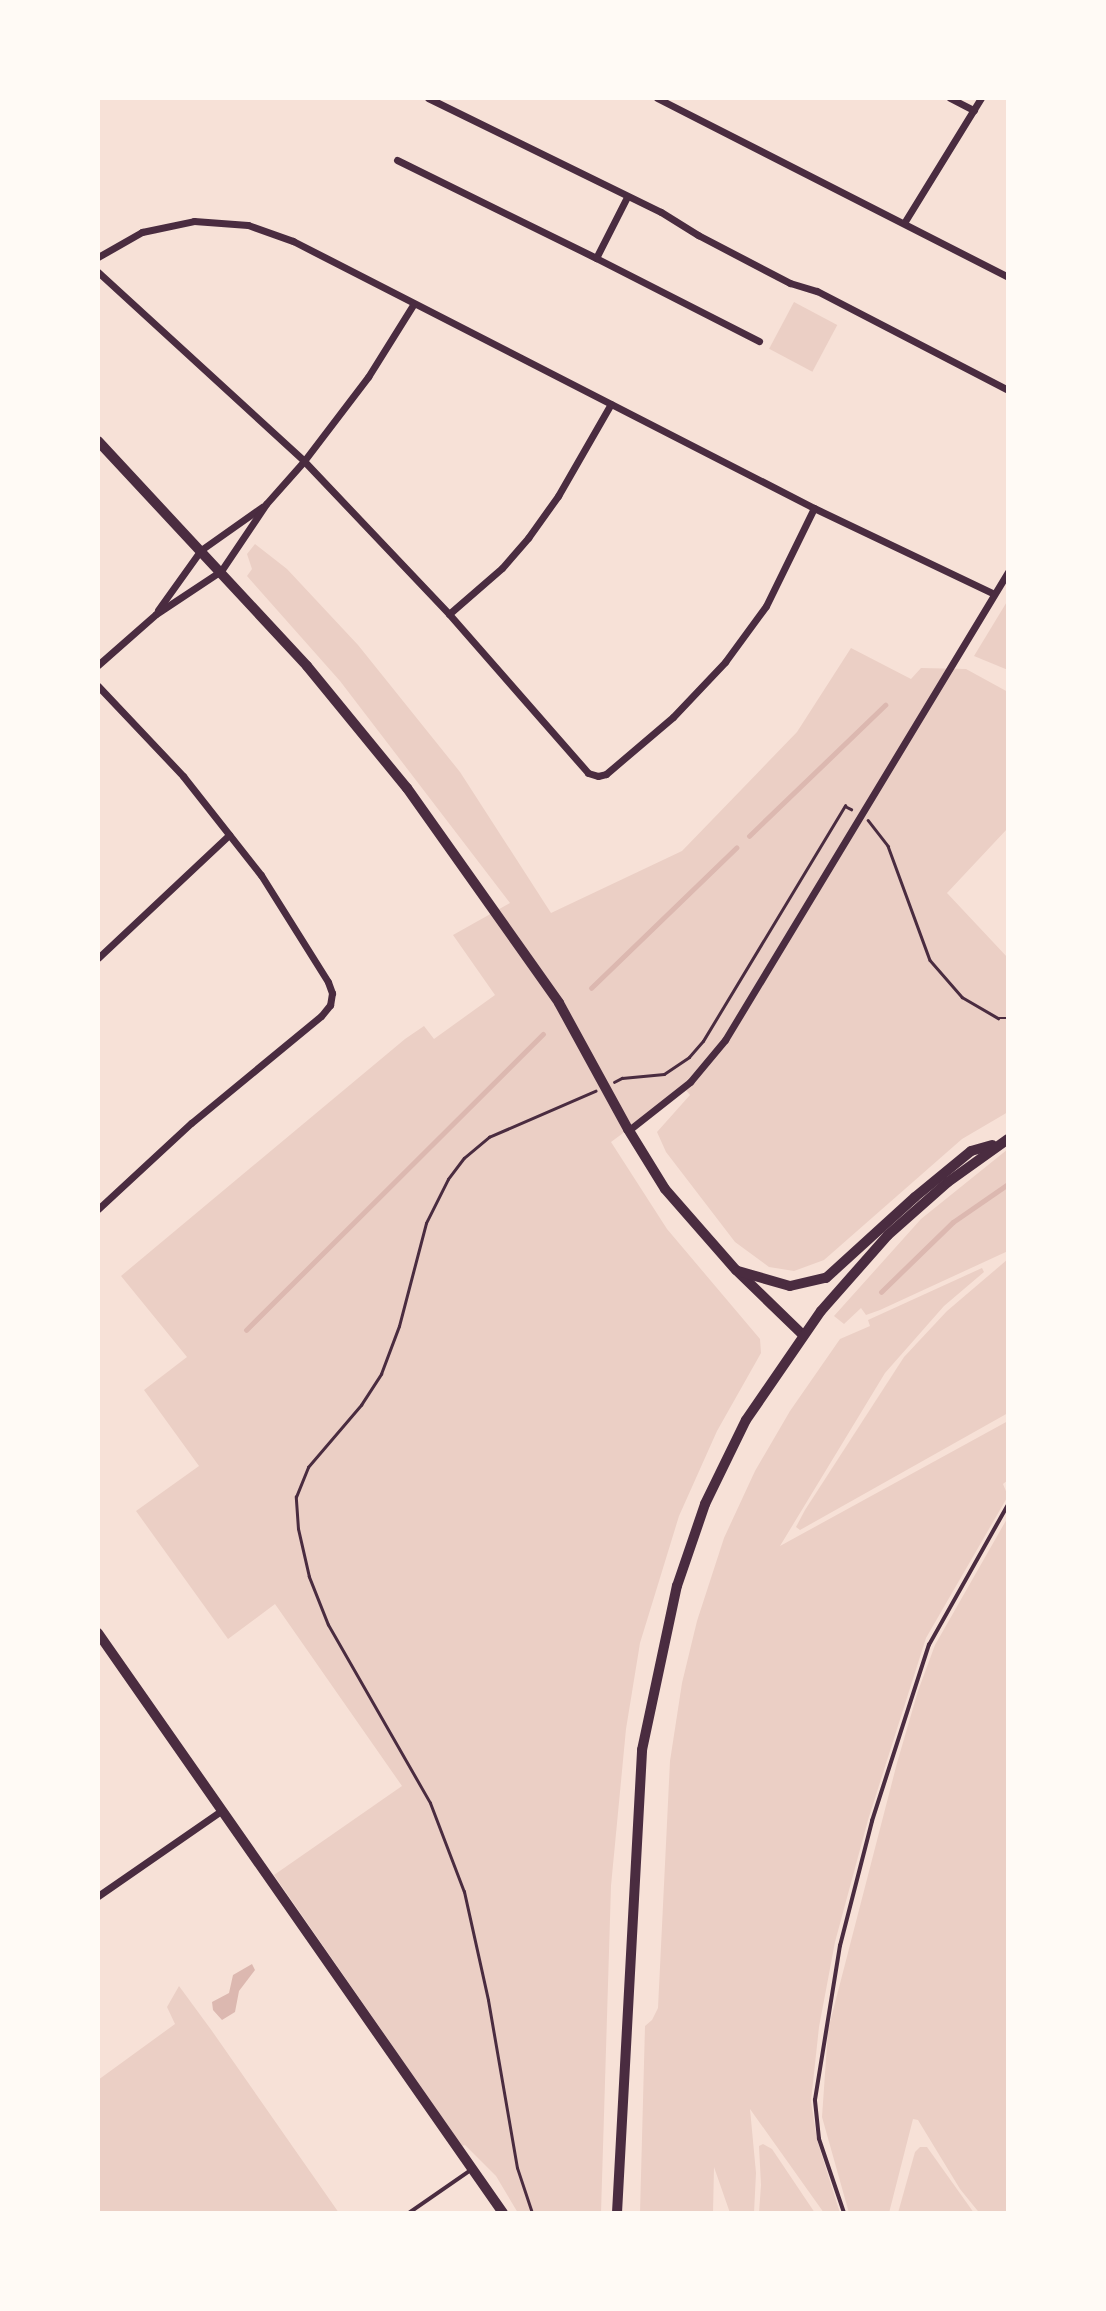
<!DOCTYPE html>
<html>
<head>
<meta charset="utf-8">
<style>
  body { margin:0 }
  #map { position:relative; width:1106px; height:2311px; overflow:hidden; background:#f7e1d7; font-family:Raleway,sans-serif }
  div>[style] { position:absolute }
  .green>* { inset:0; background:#ebcfc5; transform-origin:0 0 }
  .water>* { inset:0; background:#dcb8b0 }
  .stream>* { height:4.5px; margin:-2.25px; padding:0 2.25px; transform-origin:2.25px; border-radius:2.25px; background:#dcb8b0 }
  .path>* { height:2.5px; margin:-1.25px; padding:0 1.25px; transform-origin:1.25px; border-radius:1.25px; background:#4a2c40 }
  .service>* { height:3.5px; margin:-1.75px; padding:0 1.75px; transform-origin:1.75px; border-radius:1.75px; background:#4a2c40 }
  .minor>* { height:7px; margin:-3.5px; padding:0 3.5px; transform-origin:3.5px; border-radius:3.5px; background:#4a2c40 }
  .tertiary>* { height:10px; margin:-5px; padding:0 5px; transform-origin:5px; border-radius:5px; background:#4a2c40 }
  .secondary>* { height:10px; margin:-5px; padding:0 5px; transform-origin:5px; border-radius:5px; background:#4a2c40 }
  span { translate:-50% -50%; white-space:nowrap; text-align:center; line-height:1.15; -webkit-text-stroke:7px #fffaf5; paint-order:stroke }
  .frame { position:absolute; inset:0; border:100px solid #fffaf5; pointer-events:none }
</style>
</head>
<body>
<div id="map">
  <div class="green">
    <i style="left:794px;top:302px;width:49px;height:53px;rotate:28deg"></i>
    <i style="clip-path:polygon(255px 544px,287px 569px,358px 645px,460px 772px,551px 913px,682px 851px,797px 732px,851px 648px,911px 679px,921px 668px,966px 669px,1008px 692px,1008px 828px,947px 893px,1008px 958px,1008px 1112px,962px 1139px,824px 1260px,794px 1271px,769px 1267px,735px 1242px,666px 1152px,657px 1132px,690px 1095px,684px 1088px,611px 1142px,667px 1229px,760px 1339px,761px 1353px,717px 1431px,679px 1516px,640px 1643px,626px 1729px,611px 1886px,601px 2213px,518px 2213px,496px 2176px,465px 2145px,462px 2146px,274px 1875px,402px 1786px,275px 1604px,228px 1639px,136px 1511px,199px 1466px,144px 1390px,187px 1357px,121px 1276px,405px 1039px,424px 1026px,434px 1039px,495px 995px,453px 935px,510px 903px,340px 681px,247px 576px,252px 569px,247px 554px)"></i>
    <i style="clip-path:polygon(1008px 600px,1008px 670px,974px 656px)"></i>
    <i style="clip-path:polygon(1008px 1149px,1008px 1251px,880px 1310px,866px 1315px,861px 1308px,844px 1324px,834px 1316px,921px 1219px)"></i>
    <i style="clip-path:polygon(1008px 1259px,1008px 1413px,800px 1530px,796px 1527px,805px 1510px,904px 1357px,947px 1311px)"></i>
    <i style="clip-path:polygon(982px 1268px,984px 1272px,944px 1306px,885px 1373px,780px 1546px,1008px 1421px,1008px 1480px,1003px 1484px,1008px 1496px,926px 1638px,868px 1820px,835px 1942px,819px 2027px,811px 2101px,817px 2140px,840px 2213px,824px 2213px,750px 2109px,756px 2173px,754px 2213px,730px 2213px,714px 2167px,713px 2213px,640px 2213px,645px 2026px,652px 2020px,658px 2008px,670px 1761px,682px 1683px,697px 1621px,724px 1538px,755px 1471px,790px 1411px,840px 1339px,870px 1326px,868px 1320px)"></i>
    <i style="clip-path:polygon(1008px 1517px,1008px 2213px,980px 2213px,977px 2210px,960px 2189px,918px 2120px,913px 2119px,889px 2213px,849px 2213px,822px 2117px,828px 2030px,897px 1763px,918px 1691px,935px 1645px)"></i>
    <i style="clip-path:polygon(179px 1986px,212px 2031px,339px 2213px,98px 2213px,98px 2080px,175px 2024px,167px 2007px)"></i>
    <i style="clip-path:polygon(763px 2144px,772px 2149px,815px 2213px,759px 2213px,761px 2185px,759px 2146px)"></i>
    <i style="clip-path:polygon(920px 2147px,927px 2147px,974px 2213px,898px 2213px,915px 2152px)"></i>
  </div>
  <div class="water">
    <i style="clip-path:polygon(252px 1964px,255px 1970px,239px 1991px,235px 2012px,222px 2020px,213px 2010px,212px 2002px,229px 1993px,233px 1975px)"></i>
  </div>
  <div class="stream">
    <i style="left:749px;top:836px;width:189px;rotate:-43.9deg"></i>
    <i style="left:591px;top:988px;width:202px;rotate:-44deg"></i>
    <i style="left:881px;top:1292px;width:100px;rotate:-44.2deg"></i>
    <i style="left:953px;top:1222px;width:67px;rotate:-34.6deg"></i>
    <i style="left:246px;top:1330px;width:419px;rotate:-44.9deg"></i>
  </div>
  <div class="path">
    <i style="left:868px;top:820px;width:33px;rotate:52deg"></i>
    <i style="left:888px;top:846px;width:121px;rotate:69.8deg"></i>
    <i style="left:930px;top:960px;width:49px;rotate:49.1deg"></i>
    <i style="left:962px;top:997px;width:42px;rotate:30.3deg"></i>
    <i style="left:998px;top:1018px;width:10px"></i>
    <i style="left:614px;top:1082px;width:9px;rotate:-27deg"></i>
    <i style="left:622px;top:1078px;width:42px;rotate:-5.4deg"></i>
    <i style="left:664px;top:1074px;width:30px;rotate:-34deg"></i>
    <i style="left:689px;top:1057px;width:21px;rotate:-49deg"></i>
    <i style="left:703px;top:1041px;width:275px;rotate:-58.9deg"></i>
    <i style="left:845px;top:806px;width:7px;rotate:27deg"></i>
    <i style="left:532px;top:2213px;width:47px;rotate:-108.4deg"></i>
    <i style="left:517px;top:2168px;width:170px;rotate:-99.8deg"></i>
    <i style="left:488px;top:2000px;width:111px;rotate:-102.5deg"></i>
    <i style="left:464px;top:1892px;width:95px;rotate:-110.9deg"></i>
    <i style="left:430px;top:1803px;width:205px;rotate:-119.8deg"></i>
    <i style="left:328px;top:1625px;width:52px;rotate:-111.6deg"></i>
    <i style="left:309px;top:1577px;width:49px;rotate:-102.9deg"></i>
    <i style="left:298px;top:1529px;width:32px;rotate:-94deg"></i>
    <i style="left:296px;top:1497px;width:32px;rotate:-68deg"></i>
    <i style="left:308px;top:1467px;width:82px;rotate:-49.5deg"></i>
    <i style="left:361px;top:1405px;width:37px;rotate:-57deg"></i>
    <i style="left:381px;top:1374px;width:51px;rotate:-69.4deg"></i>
    <i style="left:399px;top:1326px;width:106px;rotate:-75.3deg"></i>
    <i style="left:426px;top:1223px;width:49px;rotate:-63.4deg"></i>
    <i style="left:448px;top:1179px;width:26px;rotate:-53deg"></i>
    <i style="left:464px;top:1158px;width:33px;rotate:-40deg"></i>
    <i style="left:489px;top:1137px;width:116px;rotate:-23.5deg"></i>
  </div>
  <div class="service">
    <i style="left:409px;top:2213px;width:75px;rotate:-34.7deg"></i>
    <i style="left:844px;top:2213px;width:78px;rotate:-108.7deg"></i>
    <i style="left:819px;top:2139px;width:39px;rotate:-96deg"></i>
    <i style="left:815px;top:2100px;width:156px;rotate:-80.8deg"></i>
    <i style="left:840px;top:1946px;width:129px;rotate:-75.6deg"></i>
    <i style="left:872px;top:1821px;width:185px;rotate:-72.1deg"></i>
    <i style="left:929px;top:1645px;width:161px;rotate:-60.6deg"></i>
  </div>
  <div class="minor">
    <i style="left:428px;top:98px;width:259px;rotate:26.1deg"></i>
    <i style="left:661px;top:212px;width:44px;rotate:31.9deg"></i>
    <i style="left:698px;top:235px;width:104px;rotate:27.6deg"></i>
    <i style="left:790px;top:283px;width:28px;rotate:17deg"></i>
    <i style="left:817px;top:291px;width:215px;rotate:27.4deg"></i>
    <i style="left:657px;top:98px;width:394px;rotate:27deg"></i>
    <i style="left:950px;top:98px;width:27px;rotate:27deg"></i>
    <i style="left:397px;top:160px;width:222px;rotate:26.2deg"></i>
    <i style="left:627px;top:197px;width:68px;rotate:116.9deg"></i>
    <i style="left:596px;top:258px;width:183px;rotate:27deg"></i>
    <i style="left:904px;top:223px;width:147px;rotate:-58.4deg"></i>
    <i style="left:98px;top:257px;width:51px;rotate:-29.6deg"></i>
    <i style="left:142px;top:232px;width:53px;rotate:-11.9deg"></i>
    <i style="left:194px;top:221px;width:54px;rotate:4.2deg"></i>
    <i style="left:248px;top:225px;width:48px;rotate:19.6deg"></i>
    <i style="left:293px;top:241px;width:585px;rotate:27.13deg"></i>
    <i style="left:814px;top:508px;width:199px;rotate:25.5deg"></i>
    <i style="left:98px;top:272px;width:280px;rotate:42.5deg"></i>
    <i style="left:304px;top:461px;width:211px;rotate:46.5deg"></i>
    <i style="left:449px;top:614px;width:211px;rotate:48.8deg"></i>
    <i style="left:588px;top:773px;width:10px;rotate:17deg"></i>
    <i style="left:598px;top:776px;width:8px;rotate:-14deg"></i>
    <i style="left:606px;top:774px;width:88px;rotate:-40.4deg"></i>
    <i style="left:673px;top:717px;width:76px;rotate:-46.6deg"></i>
    <i style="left:725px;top:662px;width:69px;rotate:-53.8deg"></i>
    <i style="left:766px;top:606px;width:109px;rotate:-63.9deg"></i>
    <i style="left:158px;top:610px;width:74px;rotate:-54.4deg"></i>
    <i style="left:201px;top:550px;width:75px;rotate:-35.2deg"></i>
    <i style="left:449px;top:614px;width:70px;rotate:-41deg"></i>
    <i style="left:502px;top:568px;width:40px;rotate:-49deg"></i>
    <i style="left:528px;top:538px;width:52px;rotate:-54.5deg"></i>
    <i style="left:558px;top:496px;width:106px;rotate:-60.1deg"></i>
    <i style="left:98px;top:665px;width:77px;rotate:-41.3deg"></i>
    <i style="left:156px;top:614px;width:78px;rotate:-33.5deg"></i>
    <i style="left:221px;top:571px;width:81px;rotate:-56.1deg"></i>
    <i style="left:266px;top:504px;width:57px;rotate:-48.5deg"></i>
    <i style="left:304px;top:461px;width:106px;rotate:-52.7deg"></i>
    <i style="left:368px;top:377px;width:85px;rotate:-58deg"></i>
    <i style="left:98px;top:686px;width:124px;rotate:46.6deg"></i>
    <i style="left:183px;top:776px;width:126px;rotate:51.8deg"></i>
    <i style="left:261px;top:875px;width:126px;rotate:57.9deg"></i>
    <i style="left:328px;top:982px;width:12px;rotate:70deg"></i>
    <i style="left:332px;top:993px;width:12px;rotate:99deg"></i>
    <i style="left:330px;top:1005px;width:14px;rotate:129deg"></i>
    <i style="left:321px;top:1016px;width:168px;rotate:140.5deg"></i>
    <i style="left:191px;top:1123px;width:127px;rotate:137.2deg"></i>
    <i style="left:98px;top:958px;width:180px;rotate:-43.2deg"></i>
    <i style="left:629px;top:1130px;width:78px;rotate:-38.2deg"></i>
    <i style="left:690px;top:1082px;width:55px;rotate:-50.2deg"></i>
    <i style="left:725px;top:1040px;width:547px;rotate:-58.84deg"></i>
    <i style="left:98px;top:1896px;width:151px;rotate:-34.7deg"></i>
  </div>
  <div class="tertiary">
    <i style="left:98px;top:1633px;width:707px;rotate:55.07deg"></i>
  </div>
  <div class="secondary">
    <i style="left:98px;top:441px;width:307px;rotate:47.1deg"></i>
    <i style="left:307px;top:666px;width:158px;rotate:50.7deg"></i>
    <i style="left:407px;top:788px;width:263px;rotate:54.7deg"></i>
    <i style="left:559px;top:1003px;width:144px;rotate:61.3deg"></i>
    <i style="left:628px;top:1129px;width:70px;rotate:58.3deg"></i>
    <i style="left:665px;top:1189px;width:108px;rotate:48.8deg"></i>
    <i style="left:736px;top:1270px;width:93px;rotate:44.1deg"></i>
    <i style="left:738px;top:1271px;width:54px;rotate:16.1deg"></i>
    <i style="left:790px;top:1286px;width:37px;rotate:-13deg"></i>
    <i style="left:826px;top:1278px;width:120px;rotate:-42.3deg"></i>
    <i style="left:915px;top:1197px;width:72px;rotate:-39.4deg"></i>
    <i style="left:971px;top:1151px;width:22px;rotate:-16deg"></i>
    <i style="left:617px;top:2213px;width:464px;rotate:-86.9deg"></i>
    <i style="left:642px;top:1750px;width:168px;rotate:-78deg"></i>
    <i style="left:677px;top:1586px;width:87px;rotate:-71.1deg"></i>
    <i style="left:705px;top:1504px;width:93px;rotate:-64deg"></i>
    <i style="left:746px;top:1420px;width:132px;rotate:-55.5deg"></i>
    <i style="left:821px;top:1311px;width:101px;rotate:-48.6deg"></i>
    <i style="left:888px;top:1235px;width:80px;rotate:-41.5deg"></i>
    <i style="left:948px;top:1182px;width:74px;rotate:-35.6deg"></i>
  </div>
  <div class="frame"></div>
</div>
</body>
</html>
